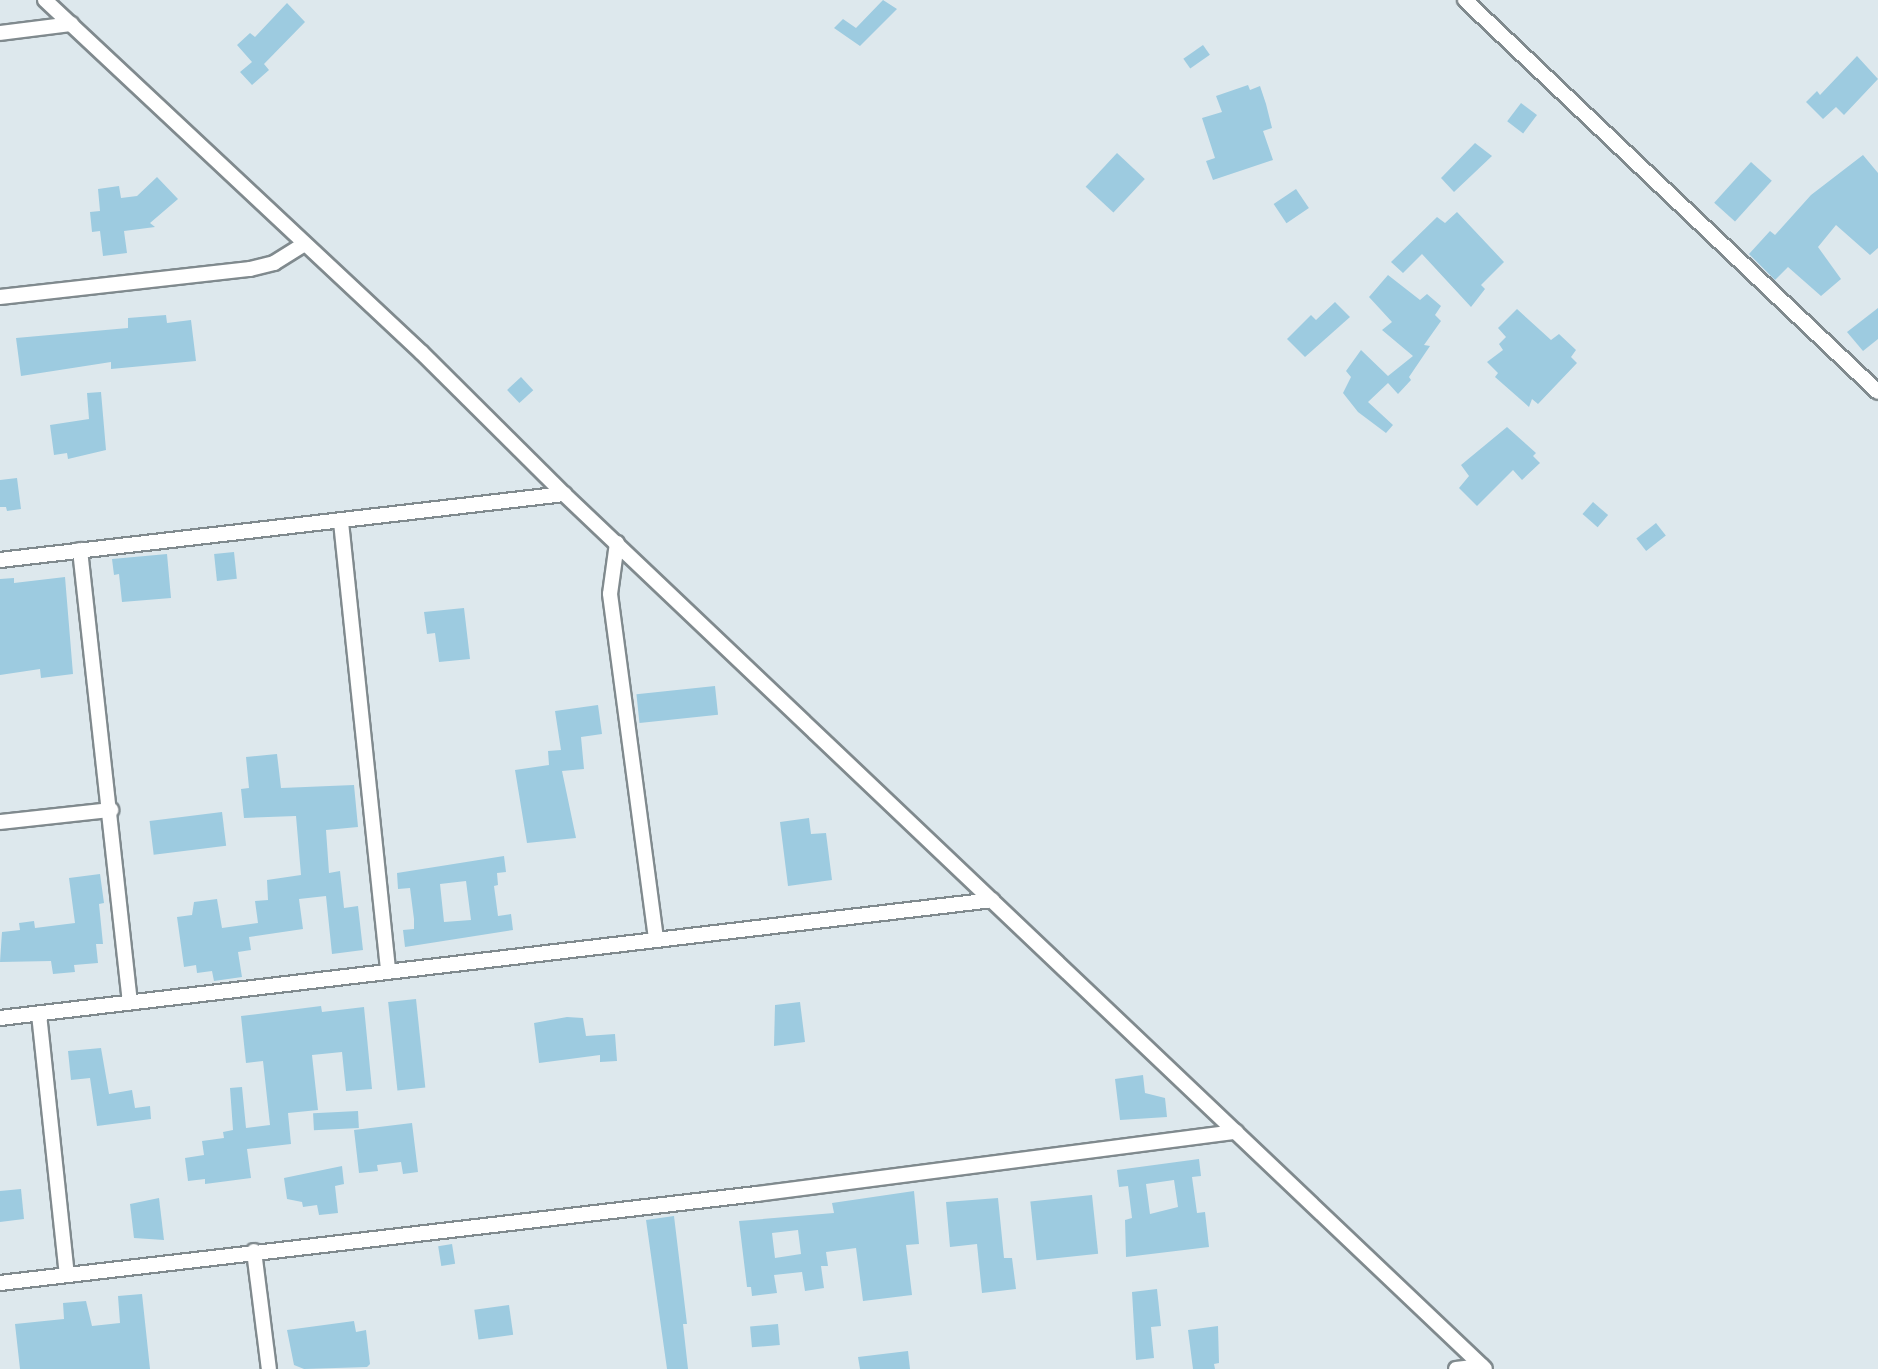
<!DOCTYPE html>
<html>
<head>
<meta charset="utf-8">
<style>
  body { margin:0 }
  #map { position:relative; width:1878px; height:1369px; overflow:hidden; background:#dde8ed; font-family:"Source Serif 4",serif }
  div>[style] { position:absolute }
  .building>* { inset:0; background:#9dcbe0; transform-origin:0 0 }
  .roads { filter:drop-shadow(2px 0 #808a8e) drop-shadow(-2px 0 #808a8e) drop-shadow(0 2px #808a8e) drop-shadow(0 -2px #808a8e) }
  .street>* { height:14px; margin:-7px; padding:0 7px; transform-origin:7px; border-radius:7px; background:#fff }
  span { translate:-50% -50%; white-space:nowrap; text-align:center; line-height:1.15; -webkit-text-stroke:5px #ebf5fa; paint-order:stroke }
</style>
</head>
<body>
<div id="map">
  <div class="building">
    <i style="clip-path:polygon(883px 0,897px 9px,860px 46px,834px 28px,843px 19px,856px 28px)"></i>
    <i style="clip-path:polygon(287px 3px,305px 22px,264px 64px,269px 70px,252px 85px,240px 72px,252px 62px,237px 45px,250px 33px,255px 37px)"></i>
    <i style="left:1203px;top:45px;width:12px;height:24px;rotate:55deg"></i>
    <i style="clip-path:polygon(1857px 56px,1878px 79px,1844px 115px,1836px 107px,1823px 119px,1806px 102px,1817px 91px,1820px 95px)"></i>
    <i style="clip-path:polygon(1248px 85px,1250px 90px,1260px 86px,1266px 104px,1272px 128px,1263px 131px,1273px 160px,1213px 180px,1206px 161px,1215px 158px,1202px 118px,1222px 112px,1216px 96px)"></i>
    <i style="left:1521px;top:103px;width:20px;height:23px;rotate:37deg"></i>
    <i style="clip-path:polygon(1475px 143px,1492px 156px,1454px 192px,1441px 178px)"></i>
    <i style="left:1117px;top:153px;width:38px;height:46px;rotate:43deg"></i>
    <i style="clip-path:polygon(1863px 155px,1878px 173px,1878px 248px,1870px 255px,1836px 225px,1818px 247px,1841px 279px,1821px 296px,1788px 267px,1775px 280px,1749px 254px,1770px 231px,1775px 235px,1811px 195px)"></i>
    <i style="left:1751px;top:162px;width:28px;height:55px;rotate:42deg"></i>
    <i style="clip-path:polygon(157px 177px,178px 199px,150px 223px,155px 227px,124px 231px,127px 253px,103px 256px,100px 231px,92px 232px,90px 212px,100px 211px,98px 189px,119px 186px,121px 198px,137px 196px)"></i>
    <i style="left:1296px;top:189px;width:23px;height:27px;rotate:56deg"></i>
    <i style="clip-path:polygon(1457px 212px,1504px 262px,1481px 285px,1485px 289px,1471px 307px,1422px 254px,1403px 273px,1391px 262px,1437px 217px,1445px 223px)"></i>
    <i style="clip-path:polygon(1388px 275px,1420px 300px,1427px 294px,1441px 306px,1435px 315px,1441px 321px,1424px 345px,1430px 346px,1409px 377px,1411px 380px,1398px 394px,1388px 383px,1368px 402px,1393px 425px,1386px 433px,1358px 412px,1343px 393px,1351px 377px,1346px 371px,1361px 350px,1388px 376px,1413px 356px,1382px 330px,1392px 322px,1369px 297px)"></i>
    <i style="clip-path:polygon(1335px 302px,1350px 317px,1305px 357px,1287px 339px,1311px 315px,1316px 320px)"></i>
    <i style="clip-path:polygon(1878px 308px,1878px 339px,1863px 351px,1847px 332px)"></i>
    <i style="clip-path:polygon(1517px 309px,1551px 340px,1559px 334px,1576px 350px,1571px 357px,1577px 363px,1538px 404px,1532px 399px,1529px 407px,1495px 377px,1498px 373px,1487px 362px,1503px 350px,1499px 344px,1506px 337px,1498px 328px)"></i>
    <i style="clip-path:polygon(166px 315px,167px 323px,191px 320px,196px 361px,111px 369px,111px 362px,21px 376px,16px 338px,128px 328px,128px 318px)"></i>
    <i style="left:521px;top:377px;width:18px;height:19px;rotate:47deg"></i>
    <i style="clip-path:polygon(101px 392px,106px 450px,68px 459px,67px 453px,54px 455px,50px 425px,89px 419px,87px 393px)"></i>
    <i style="clip-path:polygon(1507px 427px,1536px 453px,1533px 456px,1540px 463px,1522px 480px,1513px 470px,1477px 506px,1459px 488px,1469px 476px,1461px 465px)"></i>
    <i style="clip-path:polygon(17px 478px,21px 509px,7px 511px,6px 507px,0 507px,0 480px)"></i>
    <i style="left:1593px;top:502px;width:20px;height:16px;rotate:41deg"></i>
    <i style="left:1656px;top:523px;width:16px;height:25px;rotate:52deg"></i>
    <i style="left:234px;top:552px;width:27px;height:20px;rotate:84deg"></i>
    <i style="clip-path:polygon(167px 554px,171px 598px,122px 602px,119px 574px,114px 575px,112px 559px)"></i>
    <i style="clip-path:polygon(65px 577px,73px 674px,41px 678px,40px 669px,0 675px,0 579px,14px 578px,14px 583px)"></i>
    <i style="clip-path:polygon(464px 608px,470px 659px,439px 662px,435px 633px,427px 634px,424px 612px)"></i>
    <i style="left:715px;top:686px;width:29px;height:79px;rotate:84deg"></i>
    <i style="clip-path:polygon(598px 705px,602px 734px,581px 737px,584px 769px,562px 771px,576px 838px,527px 843px,515px 770px,549px 765px,548px 751px,561px 750px,555px 711px)"></i>
    <i style="clip-path:polygon(277px 754px,281px 788px,354px 785px,358px 827px,326px 830px,329px 873px,340px 871px,344px 908px,358px 906px,363px 950px,332px 954px,326px 896px,299px 899px,303px 929px,249px 937px,251px 950px,238px 952px,242px 977px,214px 981px,212px 971px,197px 973px,196px 965px,184px 967px,177px 917px,192px 915px,194px 902px,217px 899px,222px 928px,258px 923px,255px 901px,268px 900px,267px 880px,301px 875px,296px 816px,244px 818px,241px 789px,249px 788px,246px 757px)"></i>
    <i style="left:222px;top:812px;width:34px;height:73px;rotate:83deg"></i>
    <i style="clip-path:polygon(809px 818px,811px 834px,826px 833px,832px 880px,788px 886px,780px 822px)"></i>
    <i style="clip-path:polygon(evenodd,504px 856px,506px 872px,497px 873px,498px 885px,494px 886px,498px 916px,511px 914px,513px 930px,405px 947px,403px 930px,414px 929px,414px 919px,410px 888px,398px 889px,397px 873px,504px 856px,466px 881px,471px 920px,444px 922px,440px 884px,466px 881px)"></i>
    <i style="clip-path:polygon(100px 874px,104px 903px,99px 904px,103px 944px,96px 944px,98px 963px,74px 965px,75px 972px,53px 974px,51px 961px,0 962px,2px 932px,20px 930px,19px 923px,34px 921px,35px 928px,75px 923px,69px 878px)"></i>
    <i style="left:416px;top:999px;width:89px;height:28px;rotate:84deg"></i>
    <i style="clip-path:polygon(800px 1002px,805px 1042px,774px 1046px,775px 1005px)"></i>
    <i style="clip-path:polygon(321px 1006px,322px 1012px,364px 1007px,372px 1089px,346px 1091px,342px 1052px,312px 1055px,318px 1110px,288px 1113px,291px 1144px,247px 1149px,251px 1178px,205px 1184px,205px 1179px,188px 1181px,185px 1158px,204px 1155px,202px 1141px,224px 1138px,223px 1132px,233px 1130px,230px 1088px,242px 1087px,246px 1128px,270px 1125px,263px 1061px,246px 1063px,241px 1016px)"></i>
    <i style="clip-path:polygon(567px 1017px,583px 1018px,586px 1036px,615px 1034px,617px 1061px,600px 1062px,600px 1055px,539px 1063px,534px 1023px)"></i>
    <i style="clip-path:polygon(101px 1048px,109px 1094px,132px 1090px,135px 1108px,150px 1106px,151px 1119px,97px 1126px,90px 1078px,71px 1080px,68px 1051px)"></i>
    <i style="clip-path:polygon(1143px 1075px,1145px 1093px,1165px 1098px,1167px 1117px,1120px 1120px,1115px 1079px)"></i>
    <i style="left:358px;top:1111px;width:17px;height:45px;rotate:87deg"></i>
    <i style="clip-path:polygon(412px 1123px,418px 1172px,403px 1174px,401px 1162px,377px 1165px,378px 1171px,359px 1173px,354px 1130px)"></i>
    <i style="clip-path:polygon(evenodd,1199px 1159px,1201px 1176px,1192px 1177px,1197px 1213px,1205px 1212px,1209px 1247px,1126px 1257px,1125px 1220px,1132px 1218px,1128px 1186px,1119px 1187px,1117px 1170px,1199px 1159px,1174px 1180px,1178px 1207px,1150px 1214px,1146px 1184px,1174px 1180px)"></i>
    <i style="clip-path:polygon(342px 1166px,344px 1184px,335px 1186px,338px 1213px,319px 1215px,317px 1205px,303px 1207px,302px 1202px,287px 1199px,284px 1178px)"></i>
    <i style="clip-path:polygon(21px 1189px,24px 1219px,0 1222px,0 1191px)"></i>
    <i style="clip-path:polygon(evenodd,914px 1191px,919px 1244px,906px 1245px,912px 1295px,863px 1301px,856px 1248px,826px 1252px,828px 1266px,821px 1266px,824px 1288px,805px 1291px,802px 1272px,774px 1275px,777px 1293px,752px 1296px,751px 1287px,747px 1287px,739px 1221px,834px 1213px,832px 1203px,914px 1191px,798px 1230px,801px 1254px,775px 1258px,772px 1233px,798px 1230px)"></i>
    <i style="left:1092px;top:1195px;width:59px;height:62px;rotate:84deg"></i>
    <i style="clip-path:polygon(159px 1198px,164px 1240px,134px 1238px,130px 1204px)"></i>
    <i style="clip-path:polygon(998px 1198px,1004px 1258px,1012px 1258px,1016px 1289px,982px 1293px,977px 1244px,950px 1247px,946px 1202px)"></i>
    <i style="clip-path:polygon(674px 1216px,687px 1324px,683px 1324px,688px 1369px,667px 1369px,646px 1220px)"></i>
    <i style="left:452px;top:1244px;width:20px;height:14px;rotate:81deg"></i>
    <i style="clip-path:polygon(1157px 1289px,1161px 1326px,1151px 1327px,1154px 1358px,1136px 1360px,1132px 1292px)"></i>
    <i style="clip-path:polygon(142px 1294px,150px 1369px,20px 1369px,15px 1324px,64px 1319px,63px 1303px,86px 1301px,92px 1326px,120px 1323px,118px 1296px)"></i>
    <i style="left:509px;top:1305px;width:30px;height:35px;rotate:82deg"></i>
    <i style="clip-path:polygon(354px 1321px,356px 1332px,366px 1330px,370px 1364px,367px 1367px,304px 1369px,294px 1365px,287px 1330px)"></i>
    <i style="left:778px;top:1324px;width:21px;height:28px;rotate:85deg"></i>
    <i style="clip-path:polygon(1218px 1326px,1219px 1363px,1214px 1364px,1215px 1369px,1193px 1369px,1188px 1330px)"></i>
    <i style="clip-path:polygon(908px 1351px,910px 1369px,860px 1369px,858px 1357px)"></i>
  </div>
  <div class="roads">
    <div class="street">
      <i style="left:45px;top:0;width:516px;rotate:43.12deg"></i>
      <i style="left:422px;top:353px;width:200px;rotate:44.8deg"></i>
      <i style="left:564px;top:494px;width:1270px;rotate:43.53deg"></i>
      <i style="left:1465px;top:0;width:569px;rotate:43.51deg"></i>
      <i style="left:0;top:33px;width:72px;rotate:-7.2deg"></i>
      <i style="left:0;top:297px;width:252px;rotate:-6.4deg"></i>
      <i style="left:250px;top:269px;width:25px;rotate:-14deg"></i>
      <i style="left:274px;top:263px;width:34px;rotate:-32deg"></i>
      <i style="left:341px;top:522px;width:452px;rotate:84deg"></i>
      <i style="left:617px;top:543px;width:51px;rotate:97.8deg"></i>
      <i style="left:610px;top:594px;width:349px;rotate:82.4deg"></i>
      <i style="left:80px;top:550px;width:455px;rotate:83.7deg"></i>
      <i style="left:0;top:560px;width:568px;rotate:-6.67deg"></i>
      <i style="left:0;top:822px;width:112px;rotate:-6.2deg"></i>
      <i style="left:39px;top:1014px;width:262px;rotate:83.9deg"></i>
      <i style="left:0;top:1018px;width:999px;rotate:-6.78deg"></i>
      <i style="left:254px;top:1251px;width:119px;rotate:82.8deg"></i>
      <i style="left:0;top:1283px;width:762px;rotate:-6.71deg"></i>
      <i style="left:757px;top:1194px;width:483px;rotate:-7.4deg"></i>
      <i style="left:1456px;top:1369px;width:26px;rotate:-7deg"></i>
    </div>
  </div>
</div>
</body>
</html>
